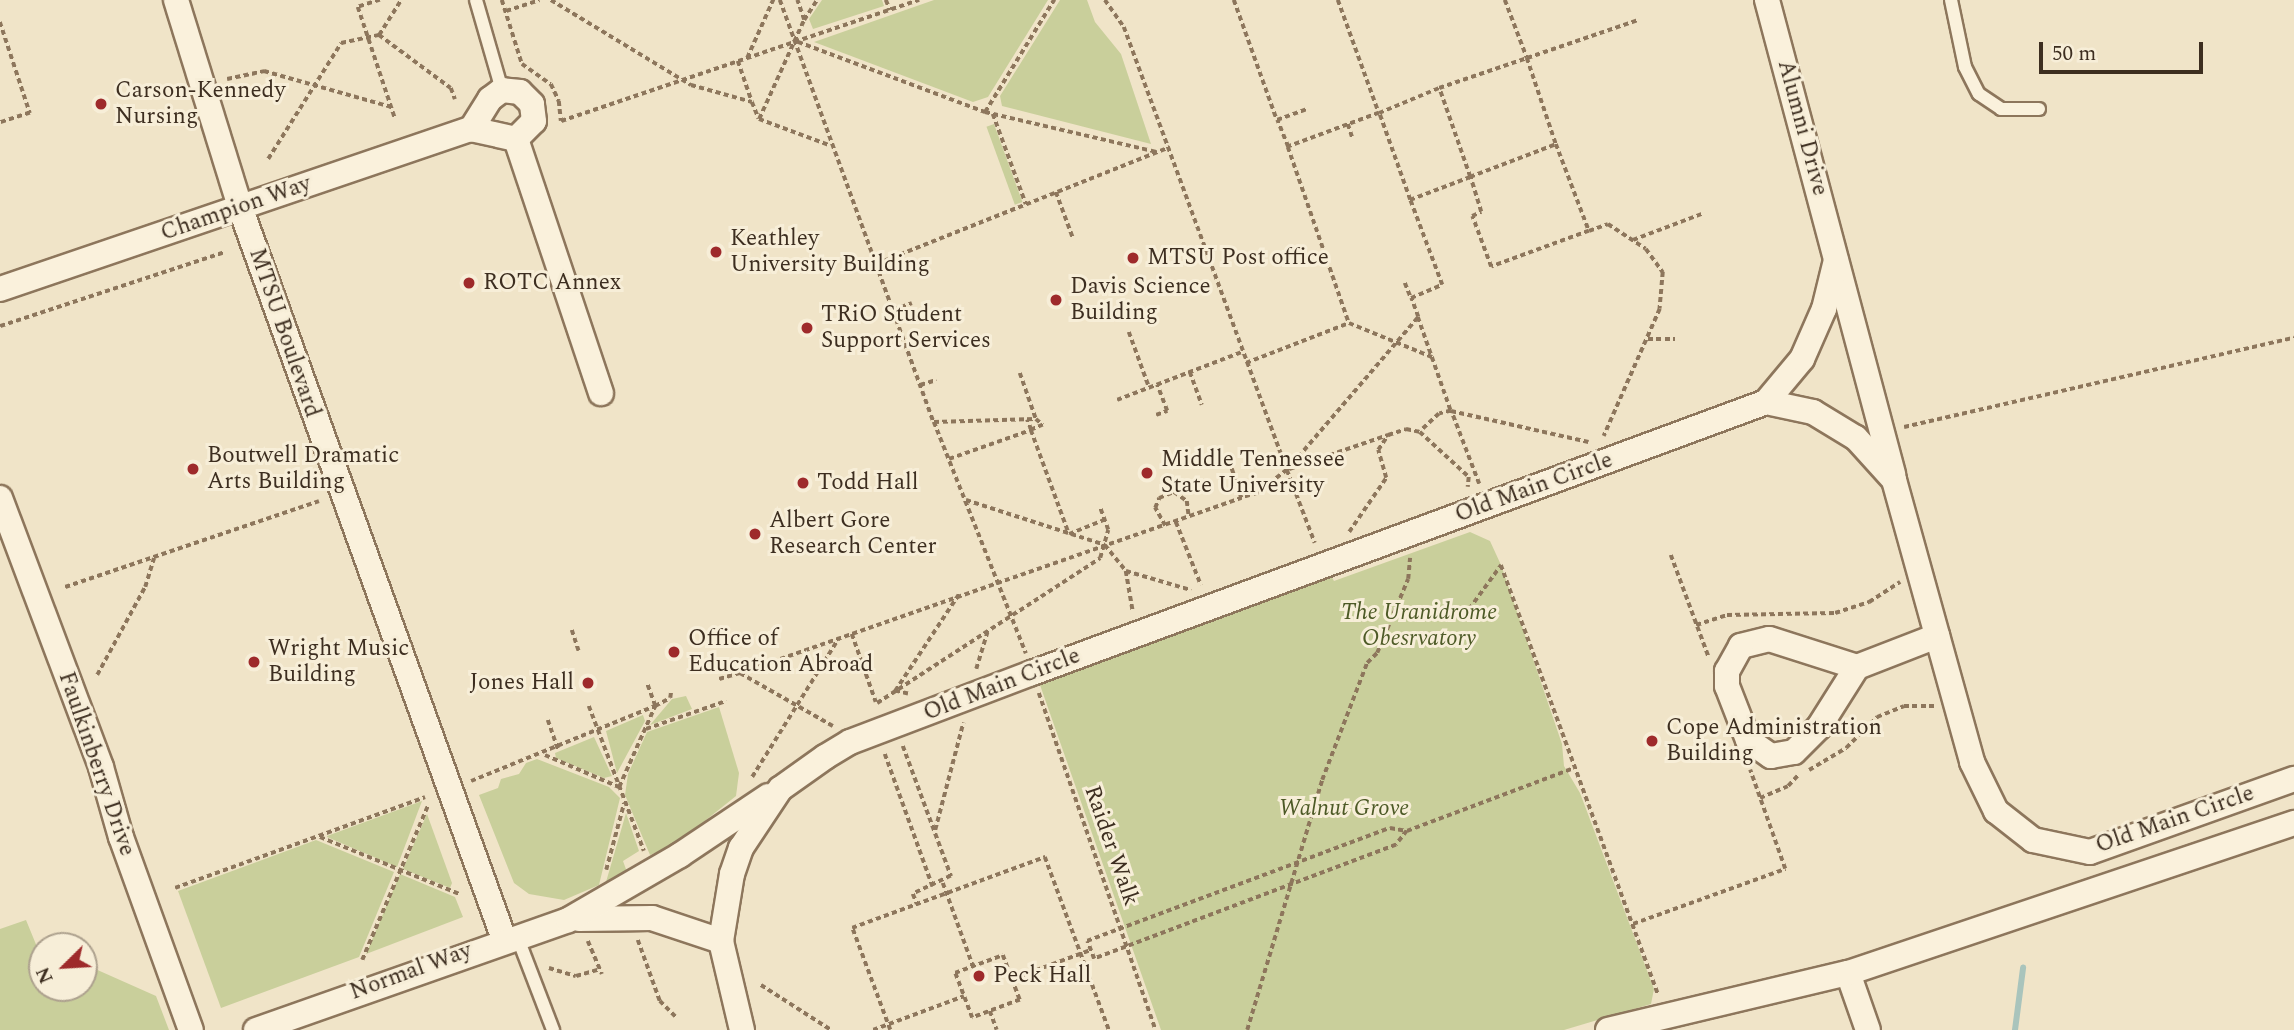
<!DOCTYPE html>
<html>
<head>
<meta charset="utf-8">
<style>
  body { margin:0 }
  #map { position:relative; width:2294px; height:1030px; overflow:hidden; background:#f0e4c8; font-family:Spectral,serif }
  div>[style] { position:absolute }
  .green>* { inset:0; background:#c9cf9b; transform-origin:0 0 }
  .stream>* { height:6px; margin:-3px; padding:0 3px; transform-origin:3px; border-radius:3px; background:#a9c4bc }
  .path>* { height:3.5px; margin-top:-1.75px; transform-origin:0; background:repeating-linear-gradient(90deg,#8d765c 0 5px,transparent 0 8.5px) }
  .roads { filter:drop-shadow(2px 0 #8d765c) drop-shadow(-2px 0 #8d765c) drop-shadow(0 2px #8d765c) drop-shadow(0 -2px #8d765c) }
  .service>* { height:12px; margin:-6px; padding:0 6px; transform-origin:6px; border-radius:6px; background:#faf1dc }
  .minor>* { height:24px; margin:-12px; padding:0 12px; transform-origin:12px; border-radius:12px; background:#faf1dc }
  .dots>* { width:19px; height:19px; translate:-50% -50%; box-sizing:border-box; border:4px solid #f7eed8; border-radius:50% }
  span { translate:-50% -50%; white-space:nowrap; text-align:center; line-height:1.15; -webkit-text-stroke:6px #f7eed8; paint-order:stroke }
  .poi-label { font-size:23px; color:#3d2e20 }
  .left { translate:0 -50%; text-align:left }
  .right { translate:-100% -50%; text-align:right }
  .street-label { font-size:23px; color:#3d2e20 }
  .park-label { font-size:23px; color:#4d5a26; font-style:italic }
  .north { position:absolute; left:28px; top:932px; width:70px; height:70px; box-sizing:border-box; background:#f7eed8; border:2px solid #ada18e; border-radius:50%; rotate:246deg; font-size:19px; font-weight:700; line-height:28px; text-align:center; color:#3d2e20 }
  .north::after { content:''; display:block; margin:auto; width:24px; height:32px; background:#9e2a2b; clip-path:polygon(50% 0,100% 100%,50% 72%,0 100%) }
  .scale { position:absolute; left:2039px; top:42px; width:164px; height:32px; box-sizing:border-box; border:4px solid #3d2e20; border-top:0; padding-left:9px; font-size:21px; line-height:24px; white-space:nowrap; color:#3d2e20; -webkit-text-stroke:5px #f7eed8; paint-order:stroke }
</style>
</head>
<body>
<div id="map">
  <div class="green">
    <i style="clip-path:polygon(822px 0,882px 0,884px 6px,813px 29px,809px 19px)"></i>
    <i style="clip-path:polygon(934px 0,1048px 0,988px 97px,973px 102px,814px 42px)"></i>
    <i style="clip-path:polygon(1060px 0,1087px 0,1095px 22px,1121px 54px,1151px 144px,1002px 106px,1000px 96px)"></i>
    <i style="left:994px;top:124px;width:83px;height:8px;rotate:70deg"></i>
    <i style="clip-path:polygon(1470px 532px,1490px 541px,1501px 565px,1562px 744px,1564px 766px,1580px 793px,1654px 989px,1651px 1004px,1564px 1030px,1161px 1030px,1040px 685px,1331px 576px,1334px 581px)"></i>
    <i style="clip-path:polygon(686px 696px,692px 709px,650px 725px,672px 699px)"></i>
    <i style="clip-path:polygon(719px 707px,739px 773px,736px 796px,676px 844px,650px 855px,625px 795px,628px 774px,647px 732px)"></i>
    <i style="clip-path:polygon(643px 715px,645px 721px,617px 773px,606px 731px)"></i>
    <i style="clip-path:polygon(594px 737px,612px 776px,604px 778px,556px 758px,555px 753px)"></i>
    <i style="clip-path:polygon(537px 759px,609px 787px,620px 798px,599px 885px,564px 900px,529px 894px,514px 883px,479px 795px,498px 788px,501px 779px,519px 774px,526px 763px)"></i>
    <i style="clip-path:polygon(422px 801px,397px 867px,327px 837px,327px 836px)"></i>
    <i style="clip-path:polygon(626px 813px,639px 851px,623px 861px,627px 872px,606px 882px)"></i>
    <i style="clip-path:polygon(427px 814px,452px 883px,450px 888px,403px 869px)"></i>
    <i style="clip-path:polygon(316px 840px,394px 872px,359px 957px,221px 1008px,178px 891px)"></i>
    <i style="clip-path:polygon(400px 874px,455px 897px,463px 917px,366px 954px)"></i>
    <i style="clip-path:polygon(26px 920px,42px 959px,42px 988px,84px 988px,84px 964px,156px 996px,169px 1030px,0 1030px,0 929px)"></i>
  </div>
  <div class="stream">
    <i style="left:2015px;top:1030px;width:63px;rotate:-82.6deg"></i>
  </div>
  <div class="path">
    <i style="left:380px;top:0;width:23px;rotate:162deg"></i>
    <i style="left:358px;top:7px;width:117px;rotate:71.6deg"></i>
    <i style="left:502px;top:0;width:67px;rotate:72.6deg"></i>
    <i style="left:522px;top:64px;width:35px;rotate:35deg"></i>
    <i style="left:551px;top:84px;width:19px;rotate:65deg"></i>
    <i style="left:559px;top:101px;width:20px;rotate:84deg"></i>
    <i style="left:561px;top:121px;width:378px;rotate:-18.7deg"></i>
    <i style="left:551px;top:0;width:164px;rotate:31.3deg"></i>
    <i style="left:691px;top:85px;width:63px;rotate:15.6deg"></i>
    <i style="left:752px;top:102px;width:18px;rotate:68deg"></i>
    <i style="left:759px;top:119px;width:109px;rotate:-65.6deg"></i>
    <i style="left:804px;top:20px;width:21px;rotate:-109deg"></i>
    <i style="left:780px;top:0;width:449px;rotate:70deg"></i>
    <i style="left:934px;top:422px;width:249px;rotate:68.3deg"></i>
    <i style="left:886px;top:0;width:11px;rotate:68deg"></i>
    <i style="left:1105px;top:0;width:33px;rotate:55deg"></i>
    <i style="left:1124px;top:27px;width:472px;rotate:69.8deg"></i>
    <i style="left:1287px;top:470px;width:37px;rotate:142deg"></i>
    <i style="left:1258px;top:493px;width:18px;rotate:164deg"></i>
    <i style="left:1234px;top:0;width:127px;rotate:70.3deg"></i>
    <i style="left:1338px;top:0;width:120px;rotate:70.1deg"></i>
    <i style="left:1379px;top:113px;width:97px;rotate:159.5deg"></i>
    <i style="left:1288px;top:147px;width:186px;rotate:70.9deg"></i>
    <i style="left:1505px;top:0;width:62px;rotate:69.2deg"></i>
    <i style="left:1527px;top:58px;width:117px;rotate:-18.9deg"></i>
    <i style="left:506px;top:11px;width:35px;rotate:-18deg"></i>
    <i style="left:804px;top:20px;width:24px;rotate:-57deg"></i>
    <i style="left:0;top:22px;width:96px;rotate:71.8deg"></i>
    <i style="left:30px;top:113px;width:32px;rotate:162deg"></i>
    <i style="left:379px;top:35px;width:89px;rotate:36.4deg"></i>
    <i style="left:451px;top:88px;width:12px;rotate:70deg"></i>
    <i style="left:798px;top:42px;width:200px;rotate:20.5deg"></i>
    <i style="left:985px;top:112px;width:132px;rotate:-58.4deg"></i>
    <i style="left:747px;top:58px;width:64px;rotate:-65.9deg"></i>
    <i style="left:738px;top:61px;width:43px;rotate:71.1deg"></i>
    <i style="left:227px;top:79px;width:38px;rotate:-12deg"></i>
    <i style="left:264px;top:71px;width:132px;rotate:15.8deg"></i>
    <i style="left:985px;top:112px;width:177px;rotate:13.1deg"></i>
    <i style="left:993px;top:114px;width:96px;rotate:69.9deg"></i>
    <i style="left:759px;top:119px;width:75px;rotate:20.4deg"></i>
    <i style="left:1348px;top:124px;width:16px;rotate:72deg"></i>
    <i style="left:1288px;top:147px;width:29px;rotate:-112deg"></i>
    <i style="left:1277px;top:120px;width:33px;rotate:-20deg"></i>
    <i style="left:268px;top:159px;width:137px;rotate:-57.8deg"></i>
    <i style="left:341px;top:43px;width:39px;rotate:-12deg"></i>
    <i style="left:379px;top:35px;width:41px;rotate:-57.8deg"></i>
    <i style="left:1056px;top:192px;width:49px;rotate:69.7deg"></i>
    <i style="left:1410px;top:200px;width:92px;rotate:-109.6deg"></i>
    <i style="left:1379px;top:113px;width:65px;rotate:-22.6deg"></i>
    <i style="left:1589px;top:231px;width:20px;rotate:-20deg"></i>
    <i style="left:1608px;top:224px;width:45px;rotate:33.3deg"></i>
    <i style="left:1646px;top:249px;width:29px;rotate:54deg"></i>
    <i style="left:1663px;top:272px;width:37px;rotate:95deg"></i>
    <i style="left:1660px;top:309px;width:139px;rotate:113.8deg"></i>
    <i style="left:1633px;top:240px;width:76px;rotate:-20.8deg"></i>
    <i style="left:876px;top:264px;width:316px;rotate:-21.7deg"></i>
    <i style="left:1405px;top:283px;width:16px;rotate:68deg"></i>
    <i style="left:893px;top:310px;width:20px;rotate:-20deg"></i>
    <i style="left:1418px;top:317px;width:100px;rotate:70.7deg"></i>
    <i style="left:1451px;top:411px;width:12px;rotate:166deg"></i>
    <i style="left:1439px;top:414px;width:26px;rotate:137deg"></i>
    <i style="left:0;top:326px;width:237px;rotate:-18.2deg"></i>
    <i style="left:1129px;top:332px;width:59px;rotate:70deg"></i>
    <i style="left:1648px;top:339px;width:27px"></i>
    <i style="left:1246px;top:363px;width:110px;rotate:-21.2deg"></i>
    <i style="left:1349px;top:323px;width:90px;rotate:22.3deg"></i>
    <i style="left:1190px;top:372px;width:35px;rotate:70deg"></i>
    <i style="left:1020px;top:373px;width:49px;rotate:70.8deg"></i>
    <i style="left:1036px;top:419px;width:9px;rotate:41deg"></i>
    <i style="left:1043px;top:425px;width:13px;rotate:157deg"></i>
    <i style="left:1031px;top:430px;width:111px;rotate:69.9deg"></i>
    <i style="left:1069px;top:534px;width:38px;rotate:-22deg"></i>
    <i style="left:920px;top:385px;width:17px;rotate:-17deg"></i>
    <i style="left:1117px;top:400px;width:134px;rotate:-21deg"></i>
    <i style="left:1156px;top:415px;width:12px;rotate:-20deg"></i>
    <i style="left:1167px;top:411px;width:28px;rotate:-111deg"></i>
    <i style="left:934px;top:422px;width:102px;rotate:-1.7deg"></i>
    <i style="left:1904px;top:427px;width:400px;rotate:-12.9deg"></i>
    <i style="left:949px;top:459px;width:87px;rotate:-19.5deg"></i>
    <i style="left:1031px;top:430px;width:11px;rotate:-112deg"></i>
    <i style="left:1289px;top:469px;width:105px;rotate:-19deg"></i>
    <i style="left:1287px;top:470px;width:201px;rotate:-49.4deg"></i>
    <i style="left:1418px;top:317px;width:20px;rotate:-110deg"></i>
    <i style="left:1411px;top:298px;width:34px;rotate:-23deg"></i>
    <i style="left:1442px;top:285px;width:91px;rotate:-110.6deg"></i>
    <i style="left:1410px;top:200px;width:64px;rotate:-21deg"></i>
    <i style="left:1470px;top:177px;width:92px;rotate:-21deg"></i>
    <i style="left:1556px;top:144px;width:93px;rotate:69.2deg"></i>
    <i style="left:1589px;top:231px;width:104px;rotate:159.8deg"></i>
    <i style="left:1491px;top:267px;width:54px;rotate:-110.4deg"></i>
    <i style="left:1472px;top:216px;width:10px;rotate:-24deg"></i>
    <i style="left:1481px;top:212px;width:37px;rotate:-107deg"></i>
    <i style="left:1470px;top:177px;width:94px;rotate:-109.2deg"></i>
    <i style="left:1439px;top:88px;width:93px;rotate:-18.8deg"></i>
    <i style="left:1527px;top:58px;width:91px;rotate:71.4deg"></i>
    <i style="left:1287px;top:470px;width:78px;rotate:69deg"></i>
    <i style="left:1479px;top:484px;width:78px;rotate:-111deg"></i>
    <i style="left:1451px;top:411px;width:141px;rotate:12.7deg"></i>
    <i style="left:966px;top:500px;width:146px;rotate:17.9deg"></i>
    <i style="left:1105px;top:545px;width:33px;rotate:51deg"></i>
    <i style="left:1126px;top:571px;width:68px;rotate:16.3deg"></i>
    <i style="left:1176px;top:522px;width:68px;rotate:68.4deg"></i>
    <i style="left:1165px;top:526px;width:21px;rotate:-119deg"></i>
    <i style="left:1155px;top:508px;width:11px;rotate:-68deg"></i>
    <i style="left:1159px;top:498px;width:16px;rotate:-22deg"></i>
    <i style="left:1174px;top:492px;width:16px;rotate:35deg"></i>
    <i style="left:1187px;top:501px;width:16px;rotate:83deg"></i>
    <i style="left:1349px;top:532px;width:65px;rotate:-55.6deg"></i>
    <i style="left:1386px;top:478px;width:29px;rotate:-106deg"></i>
    <i style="left:1378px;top:450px;width:18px;rotate:-56deg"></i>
    <i style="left:1388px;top:435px;width:19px;rotate:-18deg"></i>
    <i style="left:1406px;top:429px;width:14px;rotate:12deg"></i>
    <i style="left:1420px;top:432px;width:67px;rotate:42.6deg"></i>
    <i style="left:1469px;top:477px;width:10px;rotate:96deg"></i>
    <i style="left:1671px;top:555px;width:110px;rotate:69.7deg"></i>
    <i style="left:1501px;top:565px;width:458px;rotate:69.9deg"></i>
    <i style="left:1126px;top:571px;width:42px;rotate:80.3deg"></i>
    <i style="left:65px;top:587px;width:268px;rotate:-18.7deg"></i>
    <i style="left:1464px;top:616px;width:63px;rotate:-54deg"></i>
    <i style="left:1696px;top:625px;width:33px;rotate:-18deg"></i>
    <i style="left:1727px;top:615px;width:108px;rotate:-1.1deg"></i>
    <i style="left:1835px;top:613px;width:36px;rotate:-18deg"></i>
    <i style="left:1869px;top:602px;width:37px;rotate:-33deg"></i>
    <i style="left:572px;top:630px;width:22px;rotate:72deg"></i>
    <i style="left:852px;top:634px;width:72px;rotate:70.6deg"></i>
    <i style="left:976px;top:669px;width:38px;rotate:-73deg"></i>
    <i style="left:740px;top:673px;width:531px;rotate:-19.25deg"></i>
    <i style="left:1241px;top:498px;width:39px;rotate:-108deg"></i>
    <i style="left:97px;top:675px;width:100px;rotate:-61.4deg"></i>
    <i style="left:145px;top:587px;width:30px;rotate:-73deg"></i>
    <i style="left:719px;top:679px;width:22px;rotate:-16deg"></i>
    <i style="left:740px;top:673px;width:107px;rotate:29.7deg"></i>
    <i style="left:1039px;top:693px;width:357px;rotate:70.9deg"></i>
    <i style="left:908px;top:694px;width:13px;rotate:-167deg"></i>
    <i style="left:895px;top:691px;width:116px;rotate:-56.6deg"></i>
    <i style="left:877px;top:703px;width:266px;rotate:-33deg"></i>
    <i style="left:1100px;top:558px;width:29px;rotate:-74deg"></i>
    <i style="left:1108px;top:530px;width:23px;rotate:-110deg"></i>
    <i style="left:589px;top:706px;width:155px;rotate:69.2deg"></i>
    <i style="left:548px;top:720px;width:31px;rotate:71deg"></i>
    <i style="left:646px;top:729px;width:85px;rotate:-19.3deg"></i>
    <i style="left:903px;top:746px;width:139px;rotate:69.7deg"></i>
    <i style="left:951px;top:876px;width:42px;rotate:154.7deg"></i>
    <i style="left:913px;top:894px;width:11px;rotate:68deg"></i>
    <i style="left:885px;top:754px;width:141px;rotate:70.2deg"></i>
    <i style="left:545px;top:755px;width:81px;rotate:23.4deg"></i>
    <i style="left:619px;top:787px;width:89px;rotate:-66deg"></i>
    <i style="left:655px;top:706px;width:17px;rotate:-28deg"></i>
    <i style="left:670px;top:698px;width:7px;rotate:-82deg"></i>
    <i style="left:1809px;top:770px;width:43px;rotate:-30.7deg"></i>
    <i style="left:1846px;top:748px;width:44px;rotate:-45deg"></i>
    <i style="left:1877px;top:717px;width:29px;rotate:-22deg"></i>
    <i style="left:1904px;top:706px;width:30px"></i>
    <i style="left:752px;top:777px;width:164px;rotate:-58deg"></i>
    <i style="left:471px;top:781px;width:199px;rotate:-22.2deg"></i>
    <i style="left:655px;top:706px;width:23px;rotate:-110deg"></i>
    <i style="left:1760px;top:798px;width:30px;rotate:-23deg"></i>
    <i style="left:1788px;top:786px;width:16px;rotate:-47deg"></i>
    <i style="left:935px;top:830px;width:111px;rotate:-75.3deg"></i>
    <i style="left:1407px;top:831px;width:18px;rotate:128deg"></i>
    <i style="left:1396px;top:845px;width:323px;rotate:159.3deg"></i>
    <i style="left:1094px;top:959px;width:19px;rotate:-111deg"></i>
    <i style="left:1087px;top:941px;width:323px;rotate:-20.5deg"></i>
    <i style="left:1390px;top:828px;width:17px;rotate:10deg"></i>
    <i style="left:1407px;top:831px;width:178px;rotate:-20.7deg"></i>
    <i style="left:320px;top:837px;width:151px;rotate:22.2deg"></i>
    <i style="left:606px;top:870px;width:69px;rotate:-75deg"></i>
    <i style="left:943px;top:883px;width:88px;rotate:70.1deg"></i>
    <i style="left:175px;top:888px;width:266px;rotate:-20deg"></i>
    <i style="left:1633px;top:924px;width:162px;rotate:-19.9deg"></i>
    <i style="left:1785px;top:869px;width:105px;rotate:-109.5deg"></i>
    <i style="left:638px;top:940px;width:65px;rotate:70.2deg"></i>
    <i style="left:660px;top:1001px;width:24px;rotate:45deg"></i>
    <i style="left:588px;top:941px;width:36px;rotate:67deg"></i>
    <i style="left:1003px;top:955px;width:48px;rotate:69.3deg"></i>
    <i style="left:1020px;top:1000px;width:51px;rotate:159.4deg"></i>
    <i style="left:972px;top:1018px;width:48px;rotate:-110.7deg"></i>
    <i style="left:955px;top:973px;width:51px;rotate:-20.6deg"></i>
    <i style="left:362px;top:960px;width:168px;rotate:-66.9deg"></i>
    <i style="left:549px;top:968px;width:28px;rotate:17deg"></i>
    <i style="left:576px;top:976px;width:25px;rotate:-16deg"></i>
    <i style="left:1012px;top:979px;width:84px;rotate:-20.2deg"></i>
    <i style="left:761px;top:985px;width:83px;rotate:32.7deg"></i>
    <i style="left:990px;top:1011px;width:20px;rotate:70deg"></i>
    <i style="left:873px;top:1030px;width:97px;rotate:-20.5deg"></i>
    <i style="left:890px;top:1030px;width:109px;rotate:-110.4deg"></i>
    <i style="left:852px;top:928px;width:206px;rotate:-20.2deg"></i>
    <i style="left:1045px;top:857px;width:184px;rotate:69.7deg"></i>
    <i style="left:1247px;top:1030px;width:261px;rotate:-73.3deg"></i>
    <i style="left:1322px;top:780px;width:125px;rotate:-69deg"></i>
    <i style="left:1367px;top:663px;width:14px;rotate:-45deg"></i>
    <i style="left:1377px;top:653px;width:80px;rotate:-67.3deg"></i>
    <i style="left:1408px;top:579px;width:21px;rotate:-85deg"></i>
  </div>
  <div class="roads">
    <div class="service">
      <i style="left:476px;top:0;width:94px;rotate:73.9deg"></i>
      <i style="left:1951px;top:0;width:68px;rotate:78.2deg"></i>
      <i style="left:1965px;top:67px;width:30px;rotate:63deg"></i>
      <i style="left:1979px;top:94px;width:27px;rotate:34deg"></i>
      <i style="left:2001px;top:109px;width:38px"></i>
      <i style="left:517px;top:936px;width:101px;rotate:69deg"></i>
    </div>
    <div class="minor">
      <i style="left:176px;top:0;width:217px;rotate:72.8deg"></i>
      <i style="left:240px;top:207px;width:778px;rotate:70.17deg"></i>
      <i style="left:1767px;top:0;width:491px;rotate:75.1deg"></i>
      <i style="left:516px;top:139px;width:268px;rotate:71.5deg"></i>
      <i style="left:0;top:289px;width:497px;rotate:-18.8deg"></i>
      <i style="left:471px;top:129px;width:46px;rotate:12.5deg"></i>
      <i style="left:516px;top:139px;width:25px;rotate:-45deg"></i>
      <i style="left:534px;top:121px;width:17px;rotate:-97deg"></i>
      <i style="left:532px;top:104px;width:17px;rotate:-135deg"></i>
      <i style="left:520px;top:92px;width:18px;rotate:-174deg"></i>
      <i style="left:502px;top:90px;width:15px;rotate:143deg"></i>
      <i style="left:490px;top:99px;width:36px;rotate:122deg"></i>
      <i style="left:1766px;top:402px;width:56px;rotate:-50.1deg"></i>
      <i style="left:1802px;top:359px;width:55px;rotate:-66.3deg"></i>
      <i style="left:1824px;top:309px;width:50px;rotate:-76.2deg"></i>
      <i style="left:0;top:498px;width:287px;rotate:69.4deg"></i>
      <i style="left:101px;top:767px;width:73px;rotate:74.1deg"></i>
      <i style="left:121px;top:837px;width:205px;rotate:70.1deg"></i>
      <i style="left:1857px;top:667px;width:92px;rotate:-162.3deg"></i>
      <i style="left:1769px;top:639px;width:29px;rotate:166deg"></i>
      <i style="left:1741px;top:646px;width:29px;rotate:119deg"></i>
      <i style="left:1727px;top:671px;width:15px;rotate:90deg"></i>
      <i style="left:1727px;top:686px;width:58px;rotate:68.7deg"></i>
      <i style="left:1748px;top:740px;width:28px;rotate:35deg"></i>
      <i style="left:1771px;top:756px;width:23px;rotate:-10deg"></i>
      <i style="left:1794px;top:752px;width:35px;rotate:-45deg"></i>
      <i style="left:1819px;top:727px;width:71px;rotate:-57.7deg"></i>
      <i style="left:1857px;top:667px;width:86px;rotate:-21.2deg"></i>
      <i style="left:579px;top:919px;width:73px;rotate:-0.8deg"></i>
      <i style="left:652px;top:918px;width:73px;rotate:18.4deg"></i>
      <i style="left:1848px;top:973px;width:60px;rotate:70.7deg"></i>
      <i style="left:256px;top:1030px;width:331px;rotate:-19.4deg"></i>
      <i style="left:568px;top:920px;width:129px;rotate:-30.1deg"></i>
      <i style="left:680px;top:855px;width:106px;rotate:-33.8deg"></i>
      <i style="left:742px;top:1030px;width:91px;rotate:-103.3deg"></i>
      <i style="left:721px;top:941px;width:68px;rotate:-80.7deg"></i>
      <i style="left:732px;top:874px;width:28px;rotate:-71deg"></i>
      <i style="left:741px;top:848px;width:71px;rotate:-56.5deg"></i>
      <i style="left:780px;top:789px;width:55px;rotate:-35.4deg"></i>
      <i style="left:825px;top:757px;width:29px;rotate:-31deg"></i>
      <i style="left:850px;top:742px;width:195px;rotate:-20.8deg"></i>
      <i style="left:1032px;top:673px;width:782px;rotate:-20.26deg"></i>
      <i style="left:1766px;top:402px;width:48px;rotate:12deg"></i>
      <i style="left:1813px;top:412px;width:50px;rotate:31.2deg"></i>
      <i style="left:1856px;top:438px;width:57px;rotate:47.9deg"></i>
      <i style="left:1894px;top:480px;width:293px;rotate:74.5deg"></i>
      <i style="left:1972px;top:762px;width:55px;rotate:63.9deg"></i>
      <i style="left:1996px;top:811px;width:47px;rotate:38.1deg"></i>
      <i style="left:2033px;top:840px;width:58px;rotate:11.9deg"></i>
      <i style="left:2090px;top:852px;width:217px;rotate:-19.7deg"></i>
      <i style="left:1608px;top:1030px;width:247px;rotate:-13.4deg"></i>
      <i style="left:1848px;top:973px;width:471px;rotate:-18.6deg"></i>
    </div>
  </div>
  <div class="dots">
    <i style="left:101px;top:104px;background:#9e2a2b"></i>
    <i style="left:716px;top:252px;background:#9e2a2b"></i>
    <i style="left:1133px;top:258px;background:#9e2a2b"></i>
    <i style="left:469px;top:283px;background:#9e2a2b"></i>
    <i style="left:1056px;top:300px;background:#9e2a2b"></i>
    <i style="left:807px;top:328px;background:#9e2a2b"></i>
    <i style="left:193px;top:469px;background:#9e2a2b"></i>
    <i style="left:1147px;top:473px;background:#9e2a2b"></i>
    <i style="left:803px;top:483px;background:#9e2a2b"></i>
    <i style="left:755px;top:534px;background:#9e2a2b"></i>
    <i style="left:674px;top:652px;background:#9e2a2b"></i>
    <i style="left:254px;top:662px;background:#9e2a2b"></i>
    <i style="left:588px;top:683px;background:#9e2a2b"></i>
    <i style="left:1652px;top:741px;background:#9e2a2b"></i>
    <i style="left:979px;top:976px;background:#9e2a2b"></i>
  </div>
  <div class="poi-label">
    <span class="left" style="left:115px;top:104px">Carson-Kennedy<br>Nursing</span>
    <span class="left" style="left:730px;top:252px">Keathley<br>University Building</span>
    <span class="left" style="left:1147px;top:258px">MTSU Post office</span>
    <span class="left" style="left:483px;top:283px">ROTC Annex</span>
    <span class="left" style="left:1070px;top:300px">Davis Science<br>Building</span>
    <span class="left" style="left:821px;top:328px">TRiO Student<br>Support Services</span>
    <span class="left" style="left:207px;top:469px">Boutwell Dramatic<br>Arts Building</span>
    <span class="left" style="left:1161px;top:473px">Middle Tennessee<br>State University</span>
    <span class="left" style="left:817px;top:483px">Todd Hall</span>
    <span class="left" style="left:769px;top:534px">Albert Gore<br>Research Center</span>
    <span class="left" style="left:688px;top:652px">Office of<br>Education Abroad</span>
    <span class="left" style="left:268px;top:662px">Wright Music<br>Building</span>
    <span class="right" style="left:574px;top:683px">Jones Hall</span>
    <span class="left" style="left:1666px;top:741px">Cope Administration<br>Building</span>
    <span class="left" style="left:993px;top:976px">Peck Hall</span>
  </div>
  <div class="street-label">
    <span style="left:1802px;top:128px;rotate:75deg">Alumni Drive</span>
    <span style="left:236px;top:209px;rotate:-19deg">Champion Way</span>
    <span style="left:284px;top:333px;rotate:71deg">MTSU Boulevard</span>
    <span style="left:1534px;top:488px;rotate:-20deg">Old Main Circle</span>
    <span style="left:1002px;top:685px;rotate:-21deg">Old Main Circle</span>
    <span style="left:96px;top:764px;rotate:71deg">Faulkinberry Drive</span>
    <span style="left:2175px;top:820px;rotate:-19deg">Old Main Circle</span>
    <span style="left:1111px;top:846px;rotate:71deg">Raider Walk</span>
    <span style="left:411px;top:972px;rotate:-20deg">Normal Way</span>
  </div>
  <div class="park-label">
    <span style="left:1419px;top:626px">The Uranidrome<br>Obesrvatory</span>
    <span style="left:1344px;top:809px">Walnut Grove</span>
  </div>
  <div class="north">N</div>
  <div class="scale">50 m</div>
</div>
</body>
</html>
